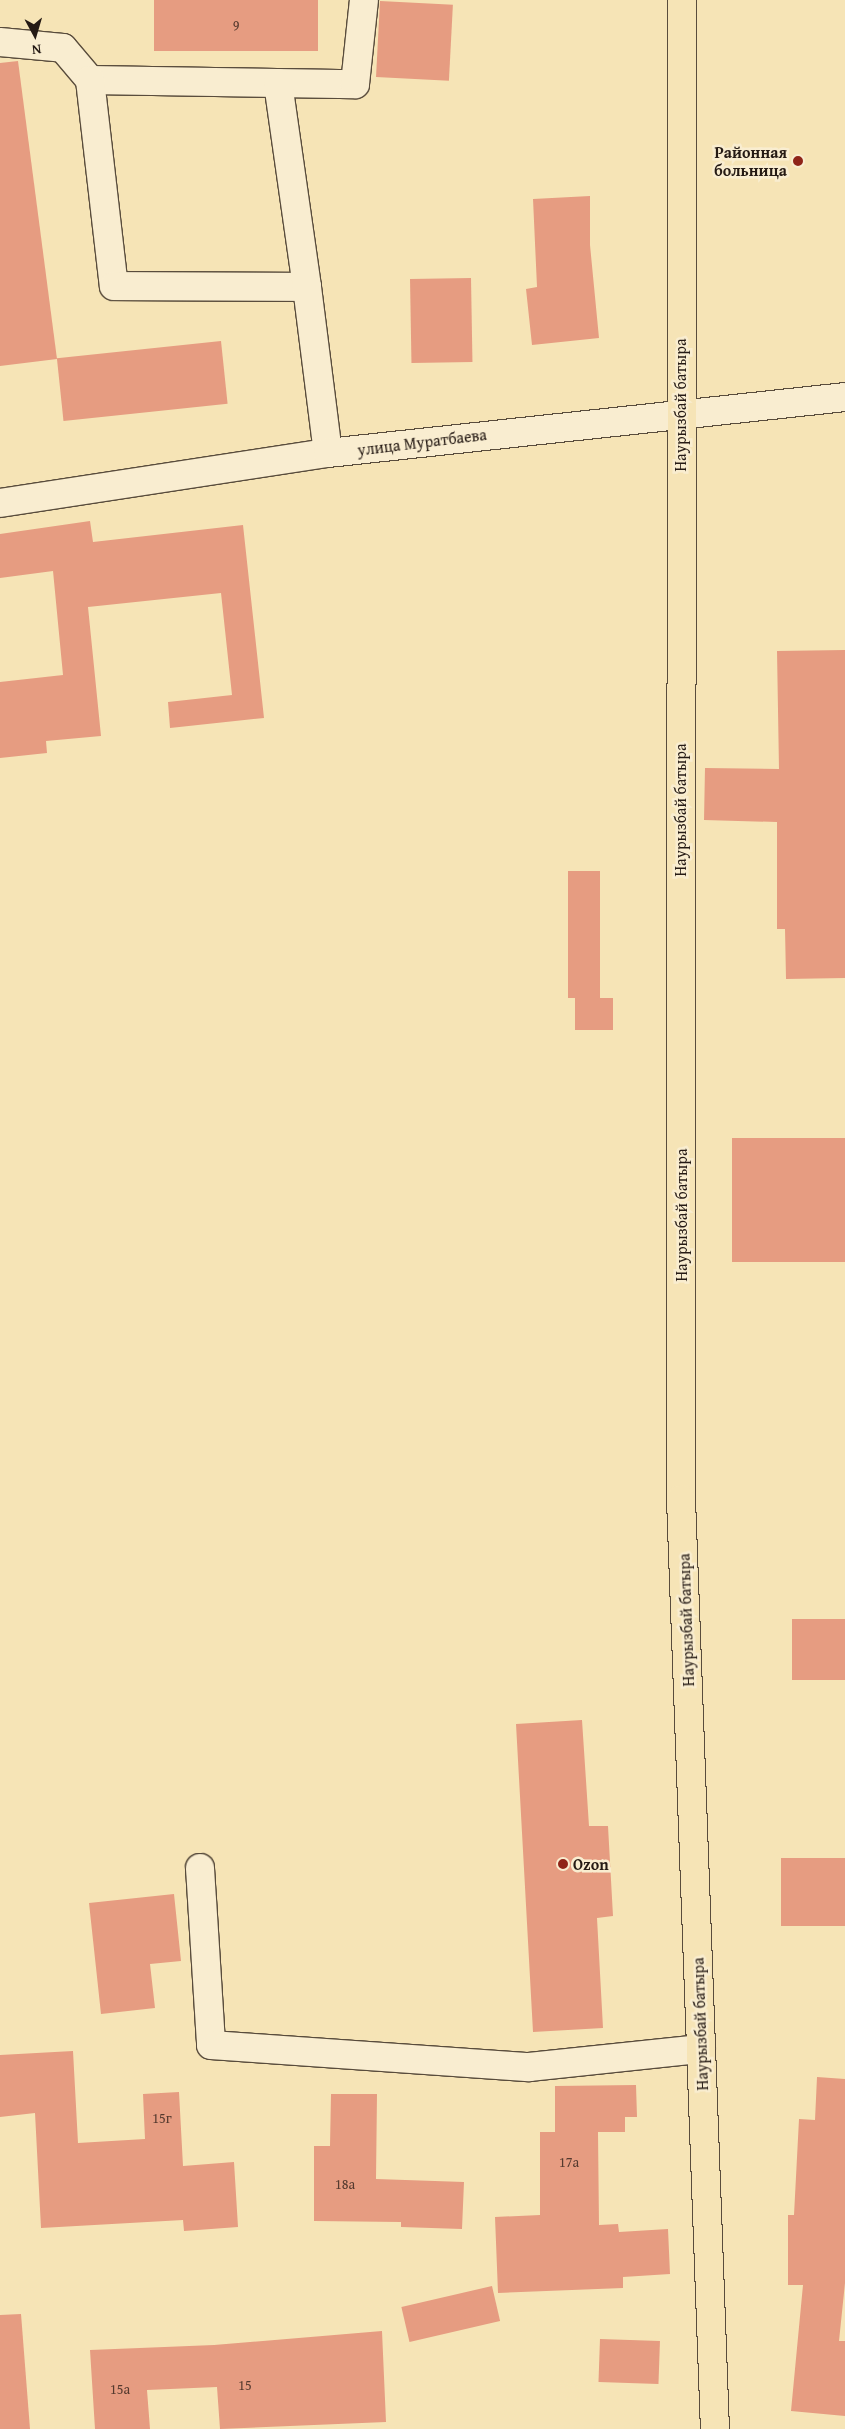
<!DOCTYPE html>
<html>
<head>
<meta charset="utf-8">
<style>
  body { margin:0 }
  #map { position:relative; width:845px; height:2429px; overflow:hidden; background:#f6e4b6; font-family:"Gentium Book Plus",serif }
  div>[style] { position:absolute }
  .building>* { inset:0; background:#e69c81; transform-origin:0 0 }
  .roads { filter:drop-shadow(1px 0 #594c3c) drop-shadow(-1px 0 #594c3c) drop-shadow(0 1px #594c3c) drop-shadow(0 -1px #594c3c) }
  .minor>* { height:28px; margin:-14px; padding:0 14px; transform-origin:14px; border-radius:14px; background:#f9edd0 }
  .major>* { height:28px; margin:-14px; padding:0 14px; transform-origin:14px; border-radius:14px; background:#f6e4b6 }
  .dots>* { width:14px; height:14px; translate:-50% -50%; box-sizing:border-box; border:2px solid #f9edd0; border-radius:50% }
  span { translate:-50% -50%; white-space:nowrap; text-align:center; line-height:1.15; -webkit-text-stroke:5px #f9edd0; paint-order:stroke }
  .number-label { font-size:14px; color:#553a2f }
  .number-label span { -webkit-text-stroke-width:0 }
  .poi-label { font-size:16px; color:#251a14; font-weight:700 }
  .right { translate:-100% -50%; text-align:right }
  .left { translate:0 -50%; text-align:left }
  .street-label { font-size:16px; color:#251a14 }
  .north { position:absolute; left:10px; top:10px; width:50px; height:50px; -webkit-text-stroke:4px #f9edd0; paint-order:stroke; rotate:174deg; font-size:14px; font-weight:700; line-height:20px; text-align:center; color:#251a14 }
  .north::after { content:''; display:block; margin:auto; width:18px; height:22px; background:#251a14; clip-path:polygon(50% 0,100% 100%,50% 72%,0 100%) }
</style>
</head>
<body>
<div id="map">
  <div class="building">
    <i style="left:154px;top:0;width:164px;height:51px"></i>
    <i style="left:380px;top:1px;width:73px;height:76px;rotate:3deg"></i>
    <i style="clip-path:polygon(18px 61px,57px 359px,0 366px,0 63px)"></i>
    <i style="clip-path:polygon(590px 196px,590px 245px,599px 338px,532px 345px,526px 289px,537px 287px,533px 199px)"></i>
    <i style="left:471px;top:278px;width:84px;height:61px;rotate:89deg"></i>
    <i style="left:221px;top:341px;width:63px;height:165px;rotate:84deg"></i>
    <i style="clip-path:polygon(90px 521px,93px 542px,243px 525px,264px 718px,170px 728px,168px 702px,232px 695px,221px 593px,88px 607px,101px 736px,46px 741px,47px 753px,0 758px,0 682px,63px 675px,53px 571px,0 578px,0 534px)"></i>
    <i style="clip-path:polygon(845px 650px,845px 978px,786px 979px,785px 929px,777px 929px,777px 822px,704px 820px,705px 768px,779px 769px,777px 651px)"></i>
    <i style="clip-path:polygon(568px 871px,600px 871px,600px 998px,613px 998px,613px 1030px,575px 1030px,575px 998px,568px 998px)"></i>
    <i style="left:845px;top:1138px;width:124px;height:113px;rotate:90deg"></i>
    <i style="left:792px;top:1619px;width:53px;height:61px"></i>
    <i style="clip-path:polygon(582px 1720px,589px 1826px,608px 1826px,613px 1916px,597px 1918px,603px 2028px,533px 2032px,516px 1724px)"></i>
    <i style="left:845px;top:1858px;width:68px;height:64px;rotate:90deg"></i>
    <i style="clip-path:polygon(174px 1894px,181px 1961px,150px 1964px,155px 2008px,101px 2014px,89px 1903px)"></i>
    <i style="clip-path:polygon(73px 2051px,78px 2143px,145px 2139px,143px 2094px,179px 2092px,183px 2166px,234px 2162px,238px 2227px,184px 2231px,183px 2220px,41px 2228px,35px 2113px,0 2117px,0 2055px)"></i>
    <i style="clip-path:polygon(817px 2077px,845px 2079px,845px 2283px,839px 2341px,845px 2341px,845px 2416px,791px 2411px,803px 2285px,788px 2285px,788px 2215px,794px 2215px,799px 2119px,815px 2120px)"></i>
    <i style="clip-path:polygon(636px 2085px,637px 2117px,625px 2117px,625px 2132px,598px 2132px,599px 2225px,618px 2224px,619px 2232px,668px 2229px,670px 2274px,623px 2277px,623px 2288px,498px 2293px,495px 2217px,540px 2215px,540px 2132px,555px 2132px,555px 2086px)"></i>
    <i style="clip-path:polygon(331px 2094px,377px 2094px,376px 2179px,464px 2182px,462px 2229px,401px 2227px,401px 2222px,314px 2221px,314px 2146px,330px 2146px)"></i>
    <i style="left:492px;top:2286px;width:36px;height:93px;rotate:77deg"></i>
    <i style="clip-path:polygon(21px 2314px,30px 2429px,0 2429px,0 2315px)"></i>
    <i style="clip-path:polygon(382px 2331px,386px 2422px,220px 2429px,217px 2387px,147px 2390px,150px 2429px,95px 2429px,90px 2350px,214px 2345px)"></i>
    <i style="left:600px;top:2339px;width:60px;height:43px;rotate:2deg"></i>
  </div>
  <div class="roads">
    <div class="minor">
      <i style="left:0;top:42px;width:63px;rotate:5.4deg"></i>
      <i style="left:63px;top:48px;width:42px;rotate:49.8deg"></i>
      <i style="left:90px;top:80px;width:265px;rotate:0.9deg"></i>
      <i style="left:355px;top:84px;width:84px;rotate:-83.9deg"></i>
      <i style="left:90px;top:80px;width:207px;rotate:83.4deg"></i>
      <i style="left:114px;top:286px;width:193px;rotate:0.3deg"></i>
      <i style="left:307px;top:287px;width:167px;rotate:82.8deg"></i>
      <i style="left:278px;top:83px;width:206px;rotate:81.9deg"></i>
      <i style="left:0;top:503px;width:332px;rotate:-8.7deg"></i>
      <i style="left:328px;top:453px;width:520px;rotate:-6.18deg"></i>
      <i style="left:200px;top:1868px;width:177px;rotate:86.4deg"></i>
      <i style="left:211px;top:2045px;width:319px;rotate:4deg"></i>
      <i style="left:529px;top:2067px;width:173px;rotate:-6deg"></i>
    </div>
    <div class="major">
      <i style="left:682px;top:0;width:1499px;rotate:90.04deg"></i>
      <i style="left:681px;top:1499px;width:931px;rotate:87.91deg"></i>
    </div>
  </div>
  <div class="dots">
    <i style="left:798px;top:161px;background:#8f2418"></i>
    <i style="left:563px;top:1864px;background:#8f2418"></i>
  </div>
  <div class="number-label">
    <span style="left:236px;top:25px">9</span>
    <span style="left:162px;top:2118px">15г</span>
    <span style="left:569px;top:2162px">17а</span>
    <span style="left:345px;top:2184px">18а</span>
    <span style="left:245px;top:2385px">15</span>
    <span style="left:120px;top:2389px">15а</span>
  </div>
  <div class="poi-label">
    <span class="right" style="left:787px;top:161px">Районная<br>больница</span>
    <span class="left" style="left:573px;top:1864px">Ozon</span>
  </div>
  <div class="street-label">
    <span style="left:680px;top:405px;rotate:-90deg">Наурызбай батыра</span>
    <span style="left:422px;top:442px;rotate:-7deg">улица Муратбаева</span>
    <span style="left:680px;top:810px;rotate:-90deg">Наурызбай батыра</span>
    <span style="left:681px;top:1215px;rotate:-90deg">Наурызбай батыра</span>
    <span style="left:686px;top:1620px;rotate:-92deg">Наурызбай батыра</span>
    <span style="left:700px;top:2024px;rotate:-92deg">Наурызбай батыра</span>
  </div>
  <div class="north">N</div>
</div>
</body>
</html>
